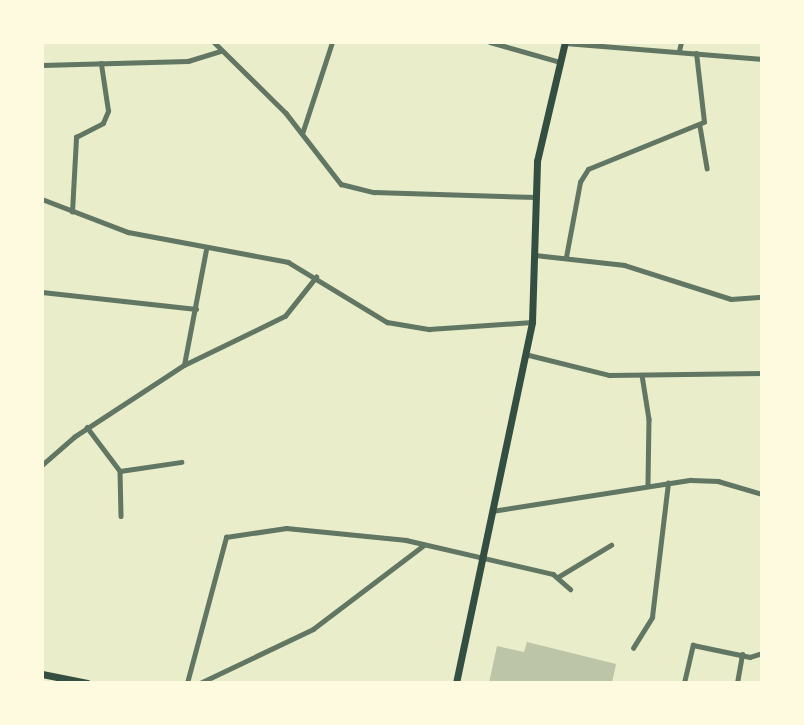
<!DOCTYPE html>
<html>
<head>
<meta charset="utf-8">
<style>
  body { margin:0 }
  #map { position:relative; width:804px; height:725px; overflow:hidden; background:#e9edc9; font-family:"Open Sans",sans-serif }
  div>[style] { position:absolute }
  .building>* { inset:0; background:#bcc5a7 }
  .minor>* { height:4.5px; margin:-2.25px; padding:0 2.25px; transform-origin:2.25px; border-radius:2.25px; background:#617663 }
  .secondary>* { height:7px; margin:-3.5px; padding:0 3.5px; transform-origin:3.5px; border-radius:3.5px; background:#344e41 }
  span { translate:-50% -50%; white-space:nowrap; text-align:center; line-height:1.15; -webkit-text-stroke:6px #fefae0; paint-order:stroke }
  .frame { position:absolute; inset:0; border:44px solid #fefae0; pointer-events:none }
</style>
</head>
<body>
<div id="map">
  <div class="building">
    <i style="clip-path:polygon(527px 642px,616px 664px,612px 683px,489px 683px,497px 646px,524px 652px)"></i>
  </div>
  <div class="minor">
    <i style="left:214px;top:42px;width:101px;rotate:44.6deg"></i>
    <i style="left:286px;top:113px;width:90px;rotate:52.2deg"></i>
    <i style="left:341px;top:184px;width:34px;rotate:14deg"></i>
    <i style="left:374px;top:192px;width:162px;rotate:1.8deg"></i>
    <i style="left:490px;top:42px;width:73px;rotate:15.9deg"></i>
    <i style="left:565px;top:43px;width:198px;rotate:4.6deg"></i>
    <i style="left:679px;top:51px;width:9px;rotate:-77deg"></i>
    <i style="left:42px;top:65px;width:146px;rotate:-1.6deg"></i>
    <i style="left:188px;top:61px;width:34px;rotate:-17deg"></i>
    <i style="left:700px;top:126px;width:43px;rotate:80.5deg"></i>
    <i style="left:302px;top:134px;width:97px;rotate:-71.9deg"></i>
    <i style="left:42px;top:199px;width:92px;rotate:21deg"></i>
    <i style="left:128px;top:232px;width:163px;rotate:10.6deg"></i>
    <i style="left:288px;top:262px;width:116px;rotate:31.2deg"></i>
    <i style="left:387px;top:322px;width:43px;rotate:9.5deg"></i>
    <i style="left:429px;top:329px;width:103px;rotate:-3.9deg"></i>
    <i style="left:72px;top:212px;width:75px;rotate:-86.9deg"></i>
    <i style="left:76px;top:137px;width:30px;rotate:-27deg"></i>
    <i style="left:103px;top:123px;width:13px;rotate:-67deg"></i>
    <i style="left:108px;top:111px;width:48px;rotate:-98.5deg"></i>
    <i style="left:535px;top:255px;width:90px;rotate:6.4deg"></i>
    <i style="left:624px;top:265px;width:112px;rotate:17.6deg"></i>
    <i style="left:731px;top:299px;width:31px;rotate:-4deg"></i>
    <i style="left:566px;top:257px;width:76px;rotate:-79.4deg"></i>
    <i style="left:580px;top:182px;width:15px;rotate:-58deg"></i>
    <i style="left:588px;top:169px;width:125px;rotate:-22.1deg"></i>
    <i style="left:704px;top:122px;width:69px;rotate:-96.6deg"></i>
    <i style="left:42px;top:292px;width:155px;rotate:6.3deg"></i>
    <i style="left:525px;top:354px;width:87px;rotate:14deg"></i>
    <i style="left:609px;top:375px;width:153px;rotate:-0.7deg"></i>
    <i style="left:184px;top:365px;width:117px;rotate:-79.2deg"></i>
    <i style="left:642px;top:375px;width:45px;rotate:81deg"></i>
    <i style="left:649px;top:419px;width:67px;rotate:90.9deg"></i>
    <i style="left:87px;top:427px;width:55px;rotate:53.1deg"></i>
    <i style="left:120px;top:471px;width:45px;rotate:88.7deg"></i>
    <i style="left:42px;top:465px;width:43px;rotate:-41.2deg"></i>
    <i style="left:74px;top:437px;width:131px;rotate:-33.2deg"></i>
    <i style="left:184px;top:365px;width:112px;rotate:-25.9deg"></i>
    <i style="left:285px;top:316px;width:50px;rotate:-51.5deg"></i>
    <i style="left:120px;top:471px;width:62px;rotate:-8.4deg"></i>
    <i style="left:492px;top:511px;width:201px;rotate:-8.9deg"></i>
    <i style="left:691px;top:480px;width:27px;rotate:2deg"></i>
    <i style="left:718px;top:481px;width:46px;rotate:16.5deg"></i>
    <i style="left:558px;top:577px;width:62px;rotate:-31.1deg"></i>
    <i style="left:633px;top:648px;width:36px;rotate:-58deg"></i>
    <i style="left:652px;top:617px;width:135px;rotate:-83.2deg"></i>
    <i style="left:187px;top:683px;width:151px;rotate:-75deg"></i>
    <i style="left:226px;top:537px;width:61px;rotate:-8.5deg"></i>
    <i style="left:286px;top:528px;width:121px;rotate:5.7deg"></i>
    <i style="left:406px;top:540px;width:151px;rotate:13deg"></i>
    <i style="left:553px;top:574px;width:23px;rotate:41deg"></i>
    <i style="left:200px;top:683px;width:125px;rotate:-25.5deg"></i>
    <i style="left:313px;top:629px;width:139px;rotate:-37.1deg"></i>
    <i style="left:684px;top:683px;width:39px;rotate:-77deg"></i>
    <i style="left:693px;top:645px;width:58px;rotate:11.9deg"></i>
    <i style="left:750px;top:657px;width:13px;rotate:-18deg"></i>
    <i style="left:737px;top:683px;width:29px;rotate:-80deg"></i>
  </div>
  <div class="secondary">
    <i style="left:42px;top:674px;width:46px;rotate:11.3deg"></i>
    <i style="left:456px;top:683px;width:369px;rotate:-78.1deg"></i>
    <i style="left:532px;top:322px;width:161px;rotate:-88.2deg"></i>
    <i style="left:537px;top:161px;width:122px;rotate:-76.8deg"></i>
  </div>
  <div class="frame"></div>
</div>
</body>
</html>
